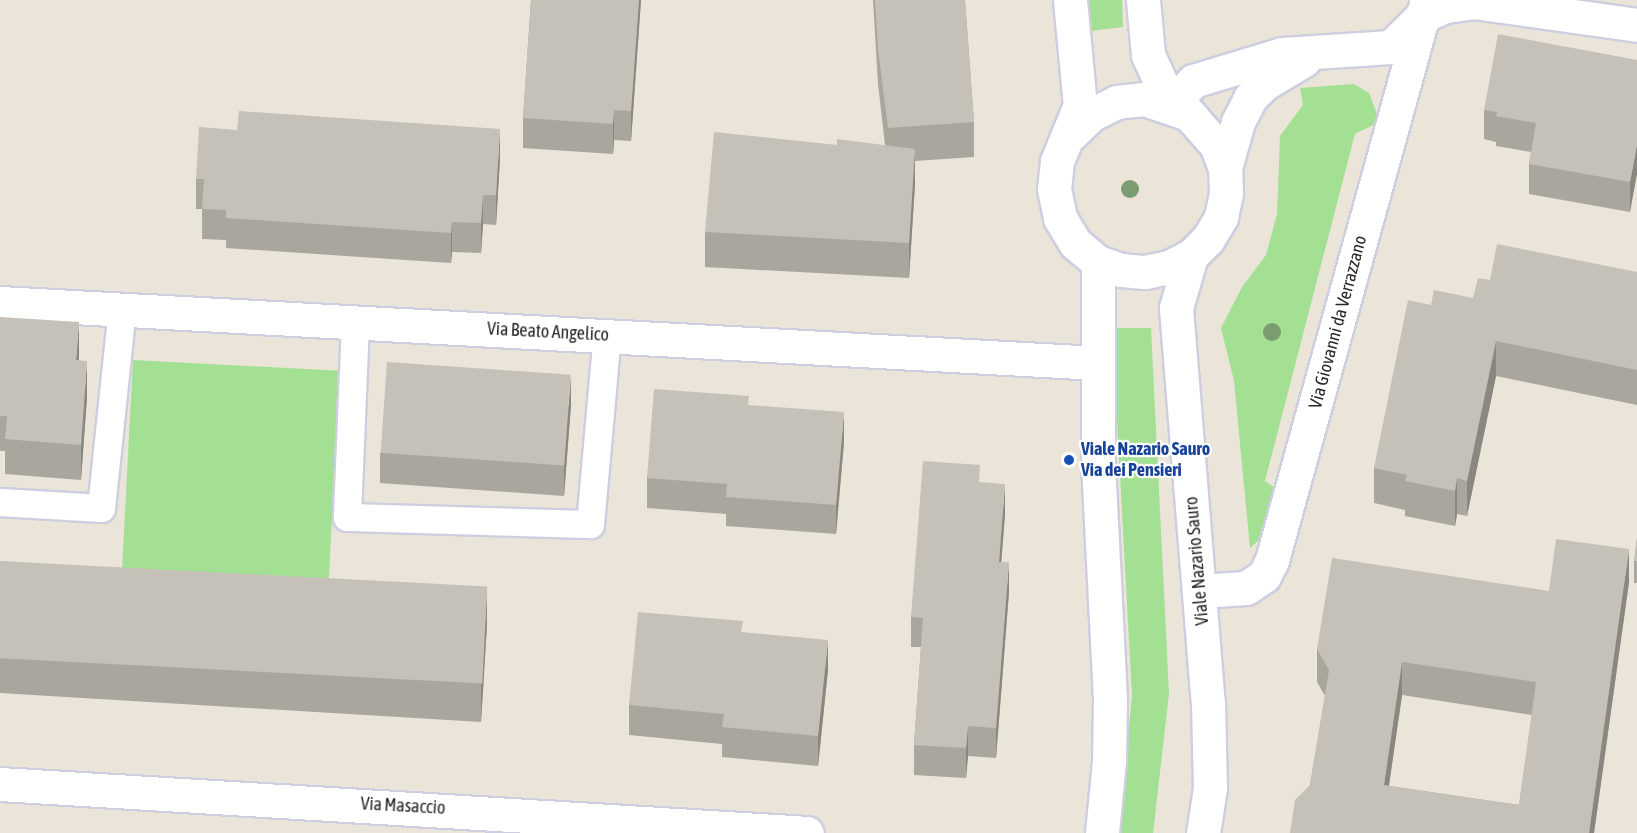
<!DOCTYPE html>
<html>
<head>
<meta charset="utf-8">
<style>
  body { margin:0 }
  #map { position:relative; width:1637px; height:833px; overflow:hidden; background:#eae5d8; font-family:"Asap Condensed",sans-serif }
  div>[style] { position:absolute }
  .green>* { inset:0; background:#a3e094; transform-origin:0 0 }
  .roads { filter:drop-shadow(2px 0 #cdcee0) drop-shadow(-2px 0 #cdcee0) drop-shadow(0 2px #cdcee0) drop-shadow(0 -2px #cdcee0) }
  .service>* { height:27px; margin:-13.5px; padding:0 13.5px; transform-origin:13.5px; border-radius:13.5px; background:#fff }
  .minor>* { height:33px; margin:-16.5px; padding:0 16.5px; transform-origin:16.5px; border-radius:16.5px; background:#fff }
  .secondary>* { height:33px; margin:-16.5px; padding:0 16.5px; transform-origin:16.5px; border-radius:16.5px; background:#fff }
  .trees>* { width:18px; height:18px; margin:-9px; border-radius:50%; background:#7a9c70 }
  .wall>* { inset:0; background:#a9a69e }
  .shaded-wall>* { inset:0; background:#8a8781 }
  .building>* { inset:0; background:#c5c1b8; transform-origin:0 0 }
  .dots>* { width:16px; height:16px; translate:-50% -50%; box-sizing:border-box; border:3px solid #fff; border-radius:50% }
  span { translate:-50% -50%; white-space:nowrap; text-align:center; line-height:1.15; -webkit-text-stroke:4.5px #fff; paint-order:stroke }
  .street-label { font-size:18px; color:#272727 }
  .transit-label { font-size:18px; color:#164399; font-weight:700 }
  .left { translate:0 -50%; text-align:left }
</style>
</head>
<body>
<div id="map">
  <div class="green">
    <i style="clip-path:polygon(1088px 0,1122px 0,1123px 27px,1090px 31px)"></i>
    <i style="clip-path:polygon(1354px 84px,1369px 93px,1378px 117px,1375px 124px,1355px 134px,1265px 481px,1277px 489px,1260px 539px,1250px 548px,1234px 381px,1221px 328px,1242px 287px,1266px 255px,1277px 214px,1280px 136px,1303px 105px,1300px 88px)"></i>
    <i style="clip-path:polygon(1112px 328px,1151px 328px,1169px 694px,1153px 833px,1118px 833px,1132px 696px)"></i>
    <i style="left:133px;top:360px;width:207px;height:219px;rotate:3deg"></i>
  </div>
  <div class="roads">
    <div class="service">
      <i style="left:355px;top:323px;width:194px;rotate:92.4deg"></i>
      <i style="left:347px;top:517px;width:243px;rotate:1.7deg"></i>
      <i style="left:590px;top:524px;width:190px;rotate:-84.9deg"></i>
      <i style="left:0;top:502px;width:101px;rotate:3.4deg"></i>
      <i style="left:101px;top:508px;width:200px;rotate:-84deg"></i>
    </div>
    <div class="minor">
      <i style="left:1171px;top:105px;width:33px;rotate:-47deg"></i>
      <i style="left:1193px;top:81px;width:93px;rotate:-16.9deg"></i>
      <i style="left:1282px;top:54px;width:109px;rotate:-3.7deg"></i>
      <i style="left:1391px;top:47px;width:44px;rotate:-45deg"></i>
      <i style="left:1422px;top:16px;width:26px;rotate:-23deg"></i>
      <i style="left:1446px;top:6px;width:28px;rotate:-8deg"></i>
      <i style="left:1474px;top:2px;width:165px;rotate:8deg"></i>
      <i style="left:1225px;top:168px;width:48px;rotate:-74.2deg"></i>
      <i style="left:1238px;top:122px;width:27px;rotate:-63deg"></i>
      <i style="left:1250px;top:98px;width:20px;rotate:-45deg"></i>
      <i style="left:1264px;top:84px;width:47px;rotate:-31deg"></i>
      <i style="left:0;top:303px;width:1098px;rotate:3.13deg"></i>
      <i style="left:1199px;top:591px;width:47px;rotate:-3.7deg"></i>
      <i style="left:1246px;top:588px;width:22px;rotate:-34deg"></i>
      <i style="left:1264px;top:576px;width:18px;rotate:-63deg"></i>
      <i style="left:1272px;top:560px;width:581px;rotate:-74.53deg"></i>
      <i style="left:0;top:784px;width:808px;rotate:3.47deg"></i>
    </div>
    <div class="secondary">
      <i style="left:1070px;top:0;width:105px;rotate:84.6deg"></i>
      <i style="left:1080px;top:105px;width:61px;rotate:112.3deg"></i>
      <i style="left:1057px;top:161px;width:28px;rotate:96deg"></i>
      <i style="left:1054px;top:189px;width:30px;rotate:78deg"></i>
      <i style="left:1060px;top:218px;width:29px;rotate:59deg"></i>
      <i style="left:1075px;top:243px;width:30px;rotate:40deg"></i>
      <i style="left:1098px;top:262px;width:24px;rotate:19deg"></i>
      <i style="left:1121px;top:270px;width:24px;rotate:5deg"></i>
      <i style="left:1145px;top:272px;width:25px;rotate:-12deg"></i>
      <i style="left:1169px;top:267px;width:25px;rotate:-27deg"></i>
      <i style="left:1191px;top:256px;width:24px;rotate:-45deg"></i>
      <i style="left:1208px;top:239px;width:26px;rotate:-59deg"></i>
      <i style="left:1221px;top:217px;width:25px;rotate:-78deg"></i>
      <i style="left:1226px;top:193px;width:25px;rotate:-92deg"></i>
      <i style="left:1225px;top:168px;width:25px;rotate:-111deg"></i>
      <i style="left:1216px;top:145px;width:41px;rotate:-131.1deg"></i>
      <i style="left:1189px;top:114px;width:47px;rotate:-161.6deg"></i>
      <i style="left:1144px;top:99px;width:27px;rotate:174deg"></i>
      <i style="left:1117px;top:102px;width:28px;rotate:154deg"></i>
      <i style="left:1092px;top:114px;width:29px;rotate:136deg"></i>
      <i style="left:1143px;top:0;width:55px;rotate:84.8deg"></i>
      <i style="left:1148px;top:55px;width:55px;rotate:65.3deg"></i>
      <i style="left:1191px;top:256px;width:54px;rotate:106.1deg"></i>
      <i style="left:1176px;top:308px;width:395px;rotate:85.4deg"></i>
      <i style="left:1208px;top:702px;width:86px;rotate:88.7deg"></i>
      <i style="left:1210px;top:788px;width:46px;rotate:98.8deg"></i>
      <i style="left:1098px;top:262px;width:201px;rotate:90deg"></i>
      <i style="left:1098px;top:463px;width:236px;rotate:87.1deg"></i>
      <i style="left:1110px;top:699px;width:62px;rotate:90.9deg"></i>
      <i style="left:1109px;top:761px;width:72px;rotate:95.6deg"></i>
    </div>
  </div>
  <div class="trees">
    <i style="left:1130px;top:189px"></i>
    <i style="left:1272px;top:332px"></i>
  </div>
  <div class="wall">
    <i style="clip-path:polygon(531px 0,641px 0,631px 141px,614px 140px,613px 154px,523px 148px,523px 118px)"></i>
    <i style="clip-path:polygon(873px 0,965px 0,974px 122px,974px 157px,915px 161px,915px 184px,909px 278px,705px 267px,705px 232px,885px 145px,878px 84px)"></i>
    <i style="clip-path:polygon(1637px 60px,1630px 212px,1529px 194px,1529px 164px,1531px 152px,1496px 146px,1496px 142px,1484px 139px,1484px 110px)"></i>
    <i style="clip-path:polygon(500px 159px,496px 225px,483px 224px,481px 253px,452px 252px,451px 263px,226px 248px,226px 240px,202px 239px,202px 209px,196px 209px,196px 179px)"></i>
    <i style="clip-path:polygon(1637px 272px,1637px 405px,1496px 376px,1467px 516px,1457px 514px,1455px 526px,1405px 516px,1405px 510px,1374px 503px,1374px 468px,1431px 305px,1473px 298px,1490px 280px)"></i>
    <i style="clip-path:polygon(0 317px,79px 361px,87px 397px,81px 480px,5px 474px,5px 451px,0 451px)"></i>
    <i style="clip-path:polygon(571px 405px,564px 496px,380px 483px,380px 453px)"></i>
    <i style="clip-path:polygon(749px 405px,844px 442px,836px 534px,726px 526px,726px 514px,647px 508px,647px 478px)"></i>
    <i style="clip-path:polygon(980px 482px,1005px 514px,1001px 562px,1009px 592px,996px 758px,968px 756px,966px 778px,914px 775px,914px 745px,921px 647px,911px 647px,911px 617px)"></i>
    <i style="clip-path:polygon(1637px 538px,1637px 583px,1634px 583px,1634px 561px)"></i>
    <i style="clip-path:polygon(0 561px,487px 625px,481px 722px,0 693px)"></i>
    <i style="clip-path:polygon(evenodd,1629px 582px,1594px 833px,1310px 785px,1325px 696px,1317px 682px,1317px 649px,1549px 591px,1629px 582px,1402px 695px,1532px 715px,1519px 805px,1389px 786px,1402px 695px)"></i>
    <i style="clip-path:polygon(743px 632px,828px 670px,818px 766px,722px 757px,722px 744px,629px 735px,629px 705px)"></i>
  </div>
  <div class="shaded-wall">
    <i style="clip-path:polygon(639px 0,641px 0,631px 141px,631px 111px)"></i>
    <i style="clip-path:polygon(614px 110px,614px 140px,613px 154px,613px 124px)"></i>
    <i style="clip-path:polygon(500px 129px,500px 159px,496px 225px,496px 195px)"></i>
    <i style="clip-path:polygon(1637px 144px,1637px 174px,1630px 212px,1630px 182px)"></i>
    <i style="clip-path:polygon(915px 149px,915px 184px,909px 278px,909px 243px)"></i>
    <i style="clip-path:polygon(483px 195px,483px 224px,481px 253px,481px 223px)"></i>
    <i style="clip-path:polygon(452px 222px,452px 252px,451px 263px,451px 233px)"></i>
    <i style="clip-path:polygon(79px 322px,79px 358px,76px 396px,76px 360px)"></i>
    <i style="clip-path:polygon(1496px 341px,1496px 376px,1467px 516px,1467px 481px)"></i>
    <i style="clip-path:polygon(87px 361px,87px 397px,81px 480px,81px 445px)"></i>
    <i style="clip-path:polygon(571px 375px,571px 405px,564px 496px,564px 466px)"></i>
    <i style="clip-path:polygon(844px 412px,844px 442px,836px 534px,836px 505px)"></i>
    <i style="clip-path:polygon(1457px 478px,1457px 514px,1455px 526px,1455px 491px)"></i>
    <i style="clip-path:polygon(1005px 484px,1005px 514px,999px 592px,999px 562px)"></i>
    <i style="clip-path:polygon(1629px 549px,1629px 582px,1594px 833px,1589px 833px)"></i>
    <i style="clip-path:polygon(1009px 562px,1009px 592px,996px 758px,996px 728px)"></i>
    <i style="clip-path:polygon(487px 590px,487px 625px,481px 722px,481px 686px)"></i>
    <i style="clip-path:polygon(828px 640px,828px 670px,818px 766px,818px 736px)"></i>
    <i style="clip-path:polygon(1402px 662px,1402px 695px,1384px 819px,1384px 785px)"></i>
    <i style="clip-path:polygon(968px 726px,968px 756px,966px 778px,966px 748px)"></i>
  </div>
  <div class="building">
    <i style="clip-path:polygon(531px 0,639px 0,631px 111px,614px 110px,613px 124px,523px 118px)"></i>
    <i style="clip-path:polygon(875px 0,965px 0,974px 122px,888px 128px,878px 49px)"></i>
    <i style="clip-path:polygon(1498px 34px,1637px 60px,1637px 144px,1630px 182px,1529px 164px,1536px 123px,1496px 116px,1497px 112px,1484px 110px)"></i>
    <i style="clip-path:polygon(239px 111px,500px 129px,496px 195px,483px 195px,481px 223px,452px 222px,451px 233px,226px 218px,226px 210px,202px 209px,204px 179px,196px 179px,199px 127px,237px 130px)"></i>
    <i style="clip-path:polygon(714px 132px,837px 145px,837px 139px,915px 149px,909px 243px,705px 232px)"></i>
    <i style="clip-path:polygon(1497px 244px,1637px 272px,1637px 370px,1496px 341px,1467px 481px,1457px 478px,1455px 491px,1405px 481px,1407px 475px,1374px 468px,1408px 300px,1431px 305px,1434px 290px,1473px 298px,1478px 278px,1490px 280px)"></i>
    <i style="clip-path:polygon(0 317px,79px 322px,76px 360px,87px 361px,81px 445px,5px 439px,7px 416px,0 416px)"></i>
    <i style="left:387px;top:362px;width:184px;height:91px;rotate:4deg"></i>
    <i style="clip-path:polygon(654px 389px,749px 396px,748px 405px,844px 412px,836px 505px,726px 497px,727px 484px,647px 478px)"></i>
    <i style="clip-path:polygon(923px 461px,980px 465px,979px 482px,1005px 484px,999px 562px,1009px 562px,996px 728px,968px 726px,966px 748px,914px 745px,923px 618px,911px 617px)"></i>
    <i style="clip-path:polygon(1637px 538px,1637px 561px,1634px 561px)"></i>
    <i style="clip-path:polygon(evenodd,1556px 539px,1629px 549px,1589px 833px,1290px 833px,1295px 800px,1310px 785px,1329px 670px,1317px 649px,1332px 558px,1549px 591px,1556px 539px,1402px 662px,1536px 682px,1519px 805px,1384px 785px,1402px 662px)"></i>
    <i style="left:0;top:561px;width:488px;height:97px;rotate:3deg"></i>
    <i style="clip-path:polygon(638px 612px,743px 621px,741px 632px,828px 640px,818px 736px,722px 727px,724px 714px,629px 705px)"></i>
  </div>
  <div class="dots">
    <i style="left:1069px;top:460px;background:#1a4fb4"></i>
  </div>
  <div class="street-label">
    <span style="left:1338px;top:322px;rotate:-75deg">Via Giovanni da Verrazzano</span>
    <span style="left:548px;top:332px;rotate:3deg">Via Beato Angelico</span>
    <span style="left:1197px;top:561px;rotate:-95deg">Viale Nazario Sauro</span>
    <span style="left:403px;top:806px;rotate:3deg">Via Masaccio</span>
  </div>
  <div class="transit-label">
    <span class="left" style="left:1081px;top:460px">Viale Nazario Sauro<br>Via dei Pensieri</span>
  </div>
</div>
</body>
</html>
